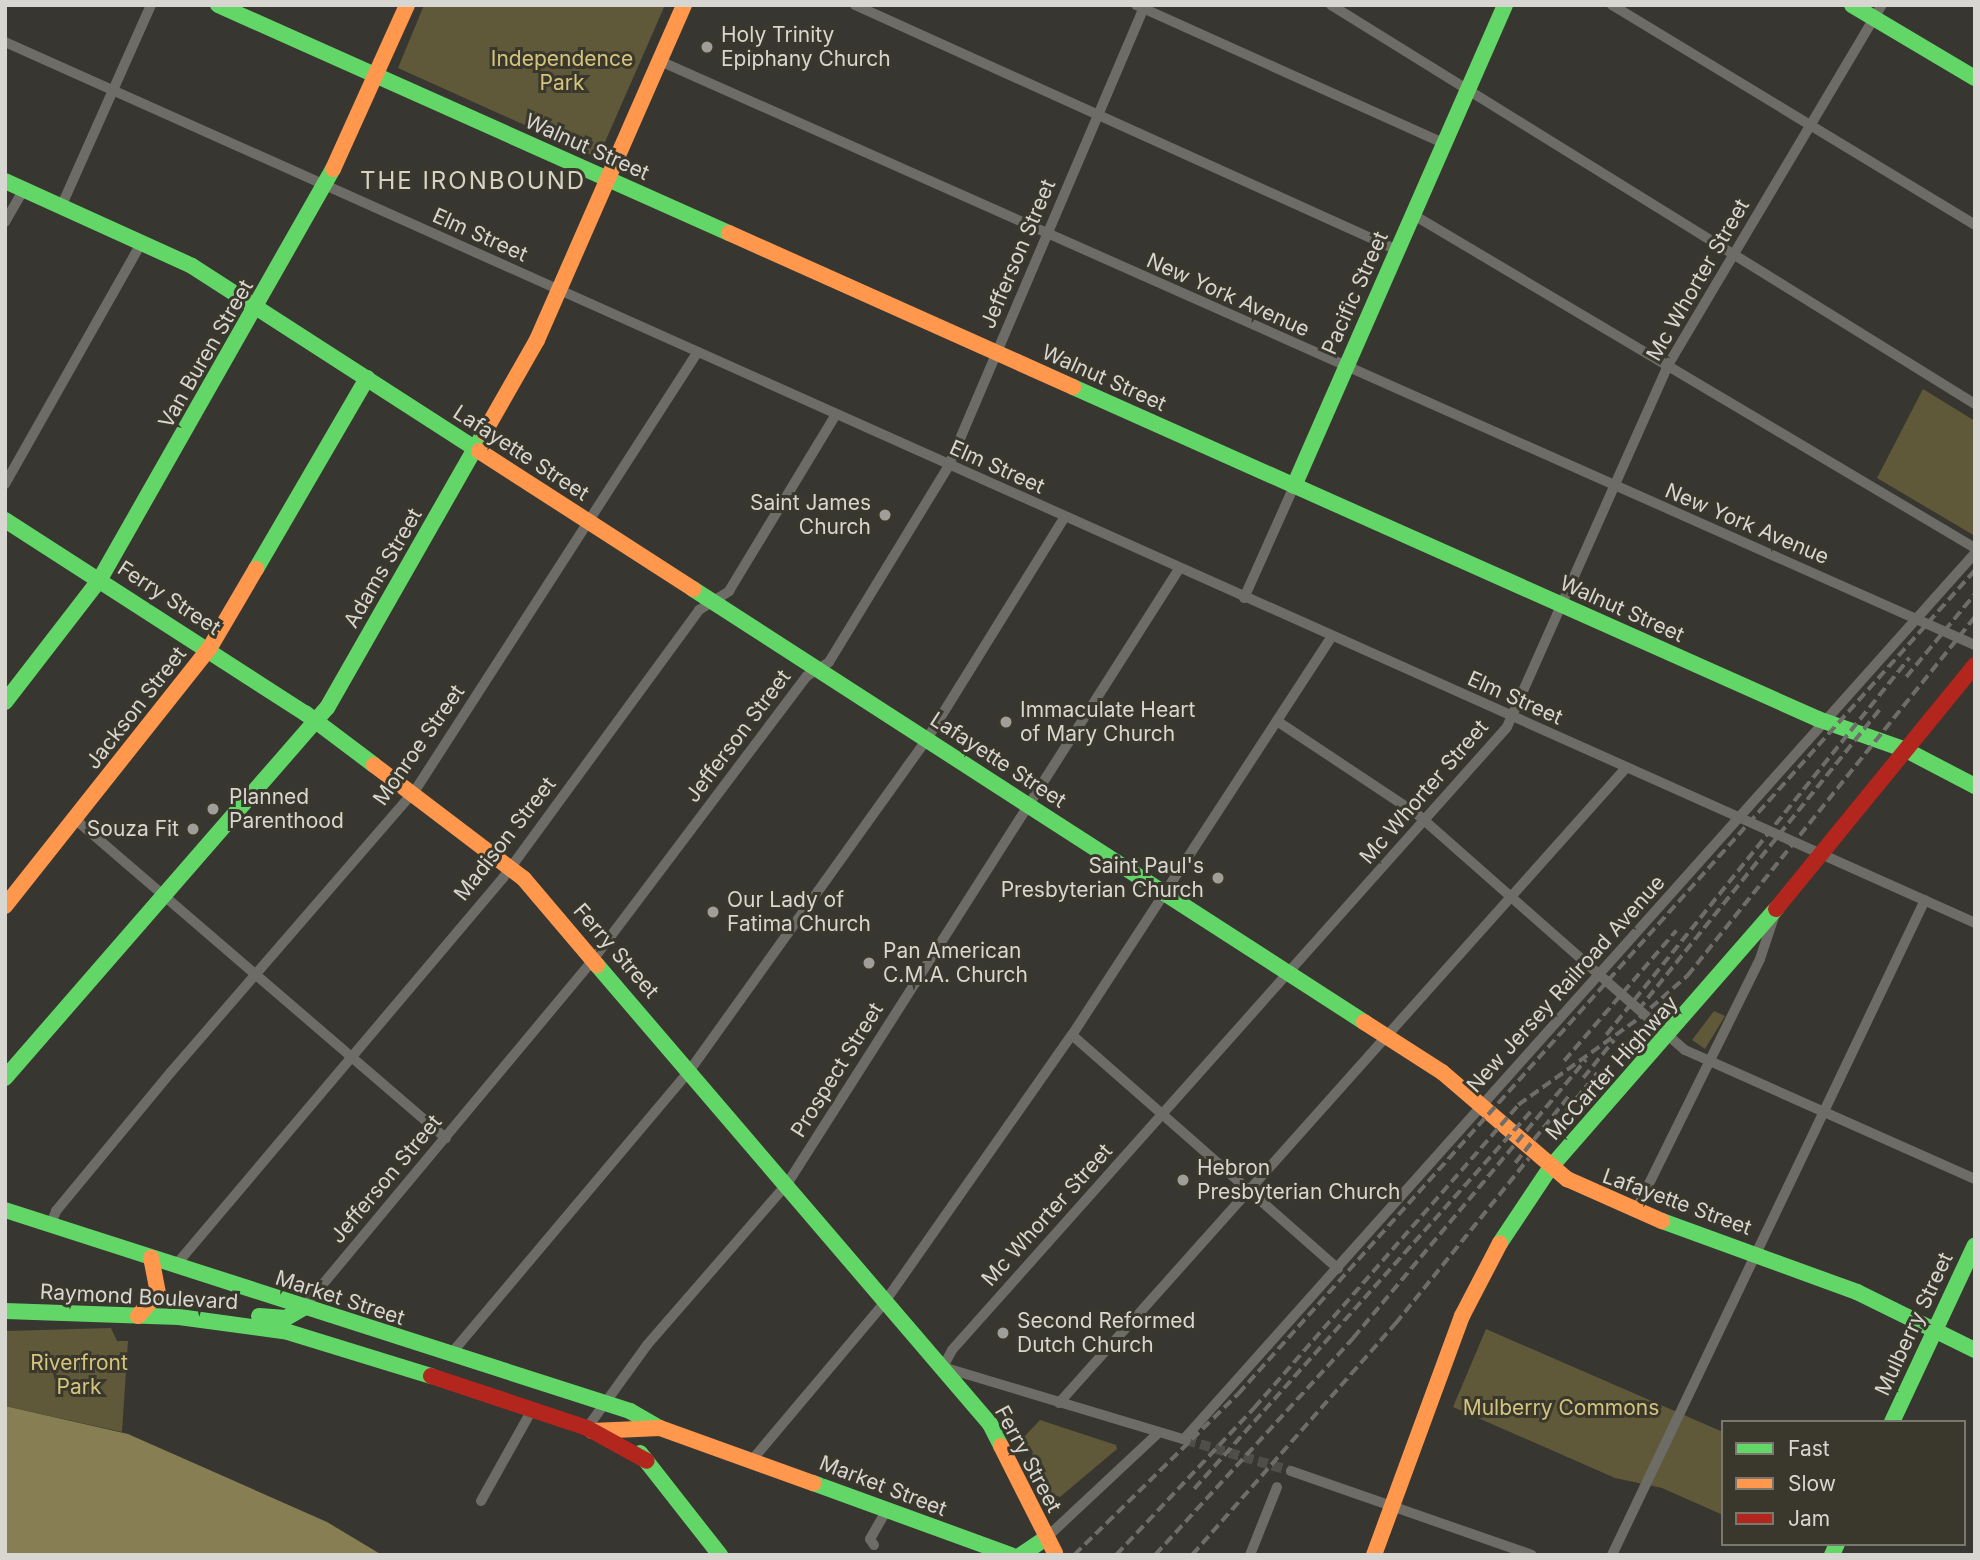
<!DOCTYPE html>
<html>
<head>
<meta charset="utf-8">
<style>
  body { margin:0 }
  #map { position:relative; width:1980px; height:1560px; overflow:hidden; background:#373630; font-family:Inter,sans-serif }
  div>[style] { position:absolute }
  .green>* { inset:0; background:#5f5839 }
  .water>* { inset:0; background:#877e53 }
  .street-tunnel>* { height:10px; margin-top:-5px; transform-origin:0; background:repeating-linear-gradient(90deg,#4f4e48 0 10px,transparent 0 15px) }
  .street>* { height:10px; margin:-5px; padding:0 5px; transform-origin:5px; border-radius:5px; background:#6d6c67 }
  .fast>* { height:16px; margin:-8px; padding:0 8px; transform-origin:8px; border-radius:8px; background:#63d668 }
  .slow>* { height:16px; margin:-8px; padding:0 8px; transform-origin:8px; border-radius:8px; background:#ff974d }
  .jam>* { height:16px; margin:-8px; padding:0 8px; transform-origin:8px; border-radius:8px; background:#b3261e }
  .rail>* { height:3.5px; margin-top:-1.75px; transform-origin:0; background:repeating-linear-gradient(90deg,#6e6d69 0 10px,transparent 0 15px) }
  .dots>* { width:19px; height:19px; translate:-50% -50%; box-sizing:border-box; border:4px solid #3a382d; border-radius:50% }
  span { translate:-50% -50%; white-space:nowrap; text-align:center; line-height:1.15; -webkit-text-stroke:6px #3a382d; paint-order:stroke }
  .poi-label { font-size:21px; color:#d8d6d0 }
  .left { translate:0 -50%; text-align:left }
  .right { translate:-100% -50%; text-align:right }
  .park-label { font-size:21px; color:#d5c47b }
  .street-label { font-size:21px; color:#d8d6d0 }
  .quarter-label { font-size:24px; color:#d6d3c5; letter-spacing:2px }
  .frame { position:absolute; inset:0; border:7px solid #d8d6d0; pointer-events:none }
  .legend { position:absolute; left:1721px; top:1420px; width:245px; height:126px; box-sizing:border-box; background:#3a382d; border:2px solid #79776e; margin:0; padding:9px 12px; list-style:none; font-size:21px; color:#d8d6d0 }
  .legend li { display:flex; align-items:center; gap:14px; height:35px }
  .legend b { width:35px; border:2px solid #79776e }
</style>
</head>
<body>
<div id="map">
  <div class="green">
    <i style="clip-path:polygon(424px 5px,665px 5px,598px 158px,398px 68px)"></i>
    <i style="clip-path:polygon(1923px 389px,1975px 421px,1975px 536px,1877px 478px)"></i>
    <i style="clip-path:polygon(1714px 1011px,1725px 1016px,1705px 1049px,1692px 1040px)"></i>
    <i style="clip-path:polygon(111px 1328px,117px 1341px,128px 1341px,122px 1432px,5px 1406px,5px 1331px)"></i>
    <i style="clip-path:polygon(1486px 1329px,1723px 1432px,1723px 1515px,1662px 1488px,1615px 1478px,1453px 1407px)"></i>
    <i style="clip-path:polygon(1040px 1420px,1116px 1445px,1117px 1449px,1060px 1497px,1051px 1494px,1024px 1437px)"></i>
  </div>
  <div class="water">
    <i style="clip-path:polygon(5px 1406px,128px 1434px,327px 1522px,382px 1555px,5px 1555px)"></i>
  </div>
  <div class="street-tunnel">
    <i style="left:1186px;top:1440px;width:109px;rotate:16.4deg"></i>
  </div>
  <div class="street">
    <i style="left:855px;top:5px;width:595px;rotate:24.32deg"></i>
    <i style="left:1136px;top:5px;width:337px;rotate:24.2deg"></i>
    <i style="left:1331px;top:5px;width:758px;rotate:31.78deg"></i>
    <i style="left:1612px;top:5px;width:424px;rotate:31.2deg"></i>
    <i style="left:5px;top:42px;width:2158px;rotate:24.09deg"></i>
    <i style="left:660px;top:61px;width:1439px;rotate:23.95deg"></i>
    <i style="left:61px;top:207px;width:221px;rotate:-66deg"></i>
    <i style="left:1412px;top:214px;width:655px;rotate:30.68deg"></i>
    <i style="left:5px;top:222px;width:38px;rotate:-60deg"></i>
    <i style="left:5px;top:484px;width:278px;rotate:-60.5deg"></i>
    <i style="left:1244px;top:598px;width:123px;rotate:-65.9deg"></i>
    <i style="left:1277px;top:721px;width:168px;rotate:33.6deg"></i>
    <i style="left:1417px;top:814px;width:357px;rotate:41.4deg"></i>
    <i style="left:1685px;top:1050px;width:317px;rotate:24deg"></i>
    <i style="left:76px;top:820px;width:488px;rotate:40.7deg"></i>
    <i style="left:1072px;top:1035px;width:354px;rotate:41.3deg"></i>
    <i style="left:1635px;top:1212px;width:282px;rotate:-63.7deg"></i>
    <i style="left:1760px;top:959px;width:44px;rotate:-71.6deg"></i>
    <i style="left:51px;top:1224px;width:14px;rotate:-69deg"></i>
    <i style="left:56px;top:1211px;width:180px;rotate:-50.4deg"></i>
    <i style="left:171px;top:1072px;width:374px;rotate:-49.1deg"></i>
    <i style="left:416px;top:789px;width:519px;rotate:-57.2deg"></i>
    <i style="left:175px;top:1266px;width:508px;rotate:-49.79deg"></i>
    <i style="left:503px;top:878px;width:332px;rotate:-53.8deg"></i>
    <i style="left:699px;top:610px;width:36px;rotate:-32deg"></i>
    <i style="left:729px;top:591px;width:205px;rotate:-58.8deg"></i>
    <i style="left:303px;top:1308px;width:457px;rotate:-50.2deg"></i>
    <i style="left:595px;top:957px;width:352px;rotate:-53deg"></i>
    <i style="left:807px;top:676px;width:26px;rotate:-32deg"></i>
    <i style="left:829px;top:662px;width:228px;rotate:-58.6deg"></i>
    <i style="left:948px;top:467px;width:502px;rotate:-66.91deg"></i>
    <i style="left:450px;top:1355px;width:373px;rotate:-49.9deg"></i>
    <i style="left:690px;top:1070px;width:407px;rotate:-54.4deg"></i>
    <i style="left:927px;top:739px;width:260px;rotate:-58.2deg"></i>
    <i style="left:1059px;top:1403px;width:851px;rotate:-48.24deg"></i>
    <i style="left:587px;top:1428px;width:102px;rotate:-54.1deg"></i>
    <i style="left:647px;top:1345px;width:213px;rotate:-49deg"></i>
    <i style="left:787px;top:1184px;width:729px;rotate:-57.49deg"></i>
    <i style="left:1184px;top:1439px;width:1188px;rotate:-48.24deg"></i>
    <i style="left:1186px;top:1440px;width:254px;rotate:-163.3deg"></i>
    <i style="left:943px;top:1367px;width:19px;rotate:-62deg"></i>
    <i style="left:952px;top:1350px;width:834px;rotate:-48.3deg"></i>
    <i style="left:1507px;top:727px;width:396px;rotate:-66deg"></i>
    <i style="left:1668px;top:365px;width:419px;rotate:-59.3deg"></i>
    <i style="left:752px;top:1460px;width:205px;rotate:-49.9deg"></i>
    <i style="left:884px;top:1303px;width:327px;rotate:-55deg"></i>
    <i style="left:1072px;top:1035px;width:475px;rotate:-56.9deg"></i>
    <i style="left:1291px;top:1471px;width:255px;rotate:19.2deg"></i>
    <i style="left:481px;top:1501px;width:107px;rotate:-60.8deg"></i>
    <i style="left:1046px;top:1538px;width:151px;rotate:-43.1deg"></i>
    <i style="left:874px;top:1545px;width:7px;rotate:-124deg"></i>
    <i style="left:870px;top:1539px;width:34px;rotate:-60deg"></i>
    <i style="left:1250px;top:1555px;width:73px;rotate:-68.3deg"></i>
    <i style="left:1612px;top:1555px;width:726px;rotate:-64.46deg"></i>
  </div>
  <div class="fast">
    <i style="left:218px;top:5px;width:560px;rotate:24.05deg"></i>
    <i style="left:1852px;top:5px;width:143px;rotate:30.7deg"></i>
    <i style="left:5px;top:181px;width:205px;rotate:24.4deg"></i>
    <i style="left:192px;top:266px;width:341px;rotate:32.8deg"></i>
    <i style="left:1073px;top:387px;width:816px;rotate:24.02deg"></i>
    <i style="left:1818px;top:719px;width:93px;rotate:19.4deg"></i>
    <i style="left:1906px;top:750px;width:78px;rotate:27.6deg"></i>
    <i style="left:1294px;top:486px;width:525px;rotate:-66.31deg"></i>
    <i style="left:5px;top:520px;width:357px;rotate:32.8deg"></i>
    <i style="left:305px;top:713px;width:86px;rotate:37deg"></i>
    <i style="left:256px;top:569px;width:221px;rotate:-59.8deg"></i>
    <i style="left:693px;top:589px;width:799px;rotate:32.83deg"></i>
    <i style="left:5px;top:702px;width:155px;rotate:-52.3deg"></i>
    <i style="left:100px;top:579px;width:472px;rotate:-60.4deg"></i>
    <i style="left:597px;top:965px;width:604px;rotate:49.43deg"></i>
    <i style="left:990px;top:1424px;width:25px;rotate:63deg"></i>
    <i style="left:5px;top:1078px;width:490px;rotate:-49deg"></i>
    <i style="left:327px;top:708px;width:317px;rotate:-60.3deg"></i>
    <i style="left:5px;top:1210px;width:657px;rotate:17.83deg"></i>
    <i style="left:630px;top:1411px;width:34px;rotate:30deg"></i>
    <i style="left:1662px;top:1221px;width:208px;rotate:20deg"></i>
    <i style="left:1857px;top:1292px;width:131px;rotate:26.2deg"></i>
    <i style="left:1500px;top:1243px;width:90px;rotate:-56.3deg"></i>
    <i style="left:1550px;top:1168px;width:344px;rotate:-48.9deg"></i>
    <i style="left:5px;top:1311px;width:174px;rotate:2deg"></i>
    <i style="left:179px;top:1317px;width:110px;rotate:7.8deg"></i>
    <i style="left:288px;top:1332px;width:150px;rotate:17.1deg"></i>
    <i style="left:259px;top:1316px;width:27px;rotate:4deg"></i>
    <i style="left:286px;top:1318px;width:20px;rotate:-30deg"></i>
    <i style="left:1892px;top:1422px;width:195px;rotate:-64.9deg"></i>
    <i style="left:640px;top:1453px;width:130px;rotate:51.9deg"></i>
    <i style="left:813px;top:1483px;width:211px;rotate:20deg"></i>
    <i style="left:1021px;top:1555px;width:30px;rotate:-34deg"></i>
    <i style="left:1832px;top:1555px;width:12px;rotate:-66deg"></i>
  </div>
  <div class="slow">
    <i style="left:333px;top:169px;width:180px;rotate:-65.7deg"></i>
    <i style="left:729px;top:233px;width:377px;rotate:24.1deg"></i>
    <i style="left:484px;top:433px;width:107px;rotate:-60.3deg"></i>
    <i style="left:537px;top:340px;width:366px;rotate:-66.3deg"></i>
    <i style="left:479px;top:451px;width:255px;rotate:32.8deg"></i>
    <i style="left:374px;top:765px;width:188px;rotate:37.2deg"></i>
    <i style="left:524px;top:879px;width:113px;rotate:49.7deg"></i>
    <i style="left:5px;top:906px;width:328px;rotate:-51.6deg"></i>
    <i style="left:209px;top:649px;width:93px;rotate:-59.6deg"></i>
    <i style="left:1364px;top:1022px;width:93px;rotate:32.7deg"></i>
    <i style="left:1442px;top:1072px;width:165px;rotate:40.6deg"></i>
    <i style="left:1567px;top:1179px;width:104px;rotate:23.9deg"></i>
    <i style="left:138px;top:1316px;width:30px;rotate:-49deg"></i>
    <i style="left:158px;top:1293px;width:36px;rotate:-101deg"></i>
    <i style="left:592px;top:1431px;width:68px;rotate:-2.5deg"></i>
    <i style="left:660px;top:1428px;width:163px;rotate:19.8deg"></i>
    <i style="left:1001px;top:1446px;width:120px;rotate:63.2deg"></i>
    <i style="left:1374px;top:1555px;width:255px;rotate:-69.8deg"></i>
    <i style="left:1462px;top:1316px;width:82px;rotate:-62.5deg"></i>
  </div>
  <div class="jam">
    <i style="left:1776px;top:909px;width:315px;rotate:-50.8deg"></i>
    <i style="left:431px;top:1376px;width:164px;rotate:18.4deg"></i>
    <i style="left:587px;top:1428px;width:68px;rotate:28.8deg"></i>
  </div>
  <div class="rail">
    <i style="left:1906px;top:677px;width:108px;rotate:-50.3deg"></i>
    <i style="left:1638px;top:1010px;width:389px;rotate:-51.2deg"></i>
    <i style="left:1606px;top:1035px;width:484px;rotate:-51.2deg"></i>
    <i style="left:1564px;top:1061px;width:172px;rotate:-49.3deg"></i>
    <i style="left:1583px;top:1078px;width:49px;rotate:-50.8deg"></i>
    <i style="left:1566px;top:1111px;width:49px;rotate:-50.8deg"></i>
    <i style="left:1515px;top:1163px;width:85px;rotate:-51.2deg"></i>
    <i style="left:1194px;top:1489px;width:508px;rotate:-48.27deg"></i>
    <i style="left:1074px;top:1555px;width:230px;rotate:-44.5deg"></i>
    <i style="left:1238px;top:1394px;width:1106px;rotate:-48.19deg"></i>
    <i style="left:1116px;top:1555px;width:202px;rotate:-46.8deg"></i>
    <i style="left:1254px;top:1408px;width:402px;rotate:-48.9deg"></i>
    <i style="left:1518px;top:1105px;width:149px;rotate:-35.7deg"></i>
    <i style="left:1639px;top:1018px;width:64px;rotate:-41.2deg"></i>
    <i style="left:1687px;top:976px;width:460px;rotate:-51.3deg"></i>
    <i style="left:1155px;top:1555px;width:294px;rotate:-47.6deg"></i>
    <i style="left:1353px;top:1338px;width:363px;rotate:-50.1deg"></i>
    <i style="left:1192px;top:1555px;width:308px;rotate:-48.7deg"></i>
    <i style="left:1395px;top:1324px;width:213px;rotate:-51.1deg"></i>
  </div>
  <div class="dots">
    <i style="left:707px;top:47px;background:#a09e98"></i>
    <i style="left:885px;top:515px;background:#a09e98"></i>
    <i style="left:1006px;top:722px;background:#a09e98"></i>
    <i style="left:213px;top:809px;background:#a09e98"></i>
    <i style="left:193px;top:829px;background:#a09e98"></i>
    <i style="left:1218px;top:878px;background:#a09e98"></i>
    <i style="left:713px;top:912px;background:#a09e98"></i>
    <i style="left:869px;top:963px;background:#a09e98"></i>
    <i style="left:1183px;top:1180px;background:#a09e98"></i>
    <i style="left:1003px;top:1333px;background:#a09e98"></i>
  </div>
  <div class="poi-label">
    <span class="left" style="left:721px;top:47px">Holy Trinity<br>Epiphany Church</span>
    <span class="right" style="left:871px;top:515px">Saint James<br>Church</span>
    <span class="left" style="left:1020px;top:722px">Immaculate Heart<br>of Mary Church</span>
    <span class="left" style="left:229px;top:809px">Planned<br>Parenthood</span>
    <span class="right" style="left:179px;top:829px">Souza Fit</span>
    <span class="right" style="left:1204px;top:878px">Saint Paul's<br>Presbyterian Church</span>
    <span class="left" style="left:727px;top:912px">Our Lady of<br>Fatima Church</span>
    <span class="left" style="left:883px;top:963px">Pan American<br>C.M.A. Church</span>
    <span class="left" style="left:1197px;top:1180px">Hebron<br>Presbyterian Church</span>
    <span class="left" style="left:1017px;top:1333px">Second Reformed<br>Dutch Church</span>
  </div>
  <div class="park-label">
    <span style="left:562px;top:71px">Independence<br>Park</span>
    <span style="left:79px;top:1375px">Riverfront<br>Park</span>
    <span style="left:1561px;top:1408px">Mulberry Commons</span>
  </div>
  <div class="street-label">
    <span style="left:587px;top:147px;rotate:24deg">Walnut Street</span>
    <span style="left:480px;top:235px;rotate:24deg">Elm Street</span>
    <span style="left:1018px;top:254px;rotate:-67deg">Jefferson Street</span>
    <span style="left:1698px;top:280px;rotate:-60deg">Mc Whorter Street</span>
    <span style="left:1355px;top:293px;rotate:-66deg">Pacific Street</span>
    <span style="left:1228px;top:295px;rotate:24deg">New York Avenue</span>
    <span style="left:206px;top:354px;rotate:-60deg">Van Buren Street</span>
    <span style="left:1104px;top:378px;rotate:24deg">Walnut Street</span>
    <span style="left:521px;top:453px;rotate:33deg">Lafayette Street</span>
    <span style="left:997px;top:467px;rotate:24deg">Elm Street</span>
    <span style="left:1747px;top:524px;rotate:23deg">New York Avenue</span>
    <span style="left:383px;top:568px;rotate:-60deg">Adams Street</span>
    <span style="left:169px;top:598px;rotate:33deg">Ferry Street</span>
    <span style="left:1622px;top:609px;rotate:24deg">Walnut Street</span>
    <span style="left:1515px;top:698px;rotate:24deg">Elm Street</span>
    <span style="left:136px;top:708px;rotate:-52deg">Jackson Street</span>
    <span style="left:738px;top:736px;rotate:-53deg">Jefferson Street</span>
    <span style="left:419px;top:745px;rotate:-55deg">Monroe Street</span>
    <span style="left:998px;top:760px;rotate:33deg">Lafayette Street</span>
    <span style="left:1424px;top:792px;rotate:-49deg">Mc Whorter Street</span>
    <span style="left:505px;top:839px;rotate:-52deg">Madison Street</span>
    <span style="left:616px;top:951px;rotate:49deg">Ferry Street</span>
    <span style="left:1566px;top:984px;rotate:-48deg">New Jersey Railroad Avenue</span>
    <span style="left:1612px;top:1068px;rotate:-48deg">McCarter Highway</span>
    <span style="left:837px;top:1070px;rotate:-58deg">Prospect Street</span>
    <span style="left:386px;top:1179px;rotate:-50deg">Jefferson Street</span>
    <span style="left:1677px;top:1202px;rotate:20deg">Lafayette Street</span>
    <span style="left:1047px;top:1215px;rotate:-48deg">Mc Whorter Street</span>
    <span style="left:139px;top:1297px;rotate:3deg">Raymond Boulevard</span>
    <span style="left:340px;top:1298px;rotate:18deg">Market Street</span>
    <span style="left:1914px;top:1324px;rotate:-65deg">Mulberry Street</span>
    <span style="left:1028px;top:1459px;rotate:62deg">Ferry Street</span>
    <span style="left:883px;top:1486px;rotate:21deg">Market Street</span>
  </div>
  <div class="quarter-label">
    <span style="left:473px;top:181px">THE IRONBOUND</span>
  </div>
  <div class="frame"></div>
  <ul class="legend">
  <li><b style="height:9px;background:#63d668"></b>Fast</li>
  <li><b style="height:9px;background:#ff974d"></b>Slow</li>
  <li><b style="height:9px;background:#b3261e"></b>Jam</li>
  </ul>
</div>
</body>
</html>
